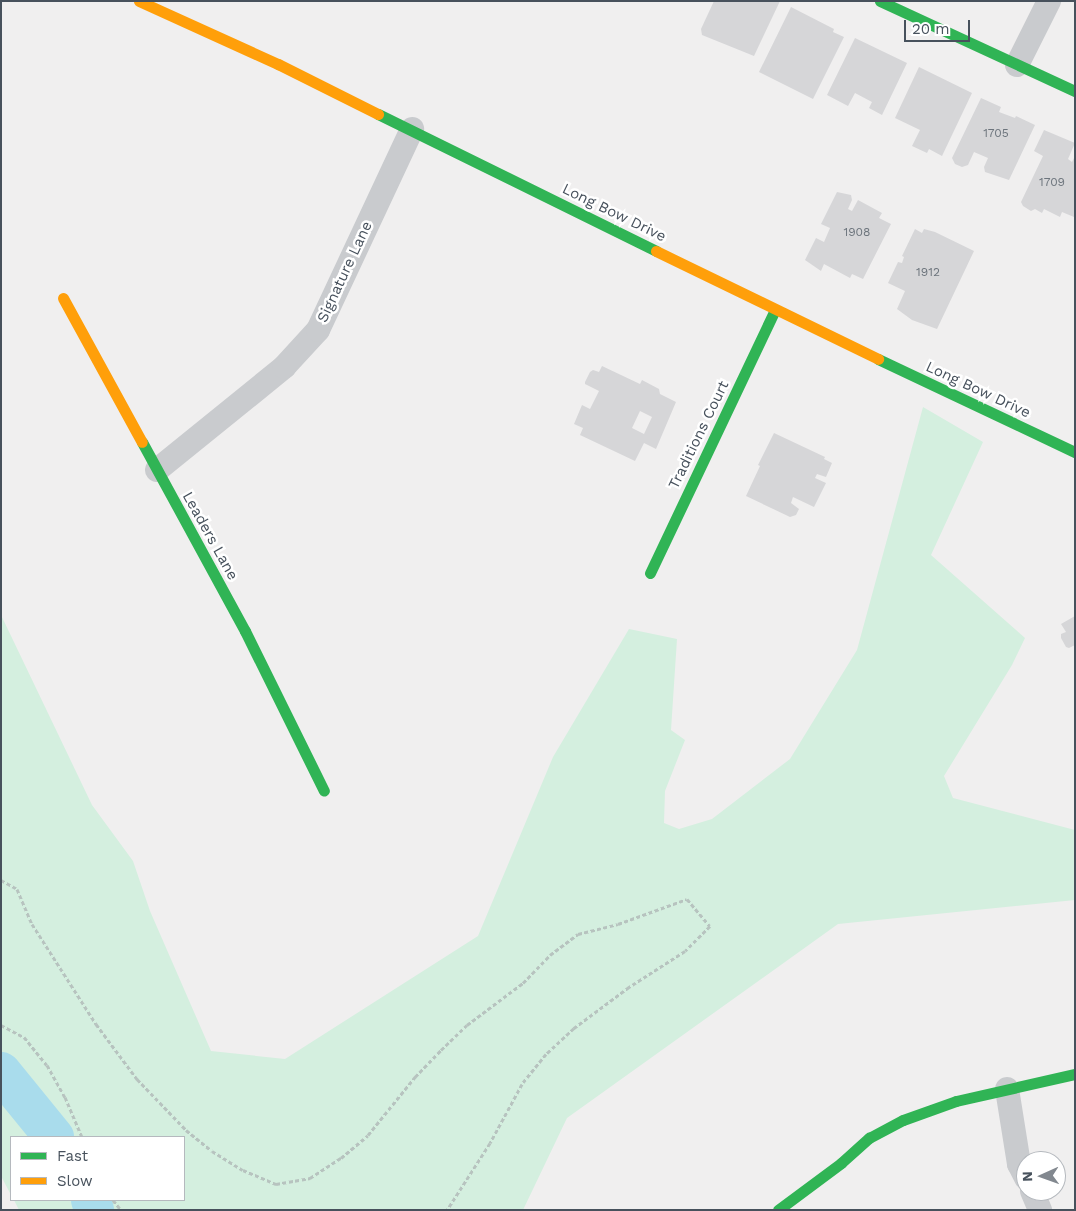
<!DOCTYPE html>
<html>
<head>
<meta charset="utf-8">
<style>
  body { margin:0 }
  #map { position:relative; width:1076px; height:1211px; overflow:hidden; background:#f0efef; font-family:"Work Sans",sans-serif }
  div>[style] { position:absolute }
  .green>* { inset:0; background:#d4efdf }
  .river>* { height:40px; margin:-20px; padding:0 20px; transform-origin:20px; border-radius:20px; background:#a9dcec }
  .building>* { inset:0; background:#d6d6d8 }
  .path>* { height:3px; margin-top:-1.5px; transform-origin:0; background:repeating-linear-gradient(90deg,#b7c3bf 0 4px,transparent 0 6.5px) }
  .street>* { height:24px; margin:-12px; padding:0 12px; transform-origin:12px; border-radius:12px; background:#c9cbce }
  .fast>* { height:11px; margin:-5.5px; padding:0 5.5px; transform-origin:5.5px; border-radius:5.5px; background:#30b455 }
  .slow>* { height:11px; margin:-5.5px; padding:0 5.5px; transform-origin:5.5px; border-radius:5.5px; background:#ff9f0a }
  span { translate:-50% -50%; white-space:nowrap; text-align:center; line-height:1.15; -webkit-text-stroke:5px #fff; paint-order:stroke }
  .number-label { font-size:12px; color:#6c747c }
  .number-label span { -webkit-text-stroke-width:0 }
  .street-label { font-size:15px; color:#47515c }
  .frame { position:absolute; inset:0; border:2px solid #47515c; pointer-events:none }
  .legend { position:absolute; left:10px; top:1136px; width:175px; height:65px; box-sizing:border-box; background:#fff; border:1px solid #b5b9be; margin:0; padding:6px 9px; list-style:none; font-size:15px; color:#47515c }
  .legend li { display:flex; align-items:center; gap:10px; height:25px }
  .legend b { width:25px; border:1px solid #b5b9be }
  .north { position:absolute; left:1016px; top:1151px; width:50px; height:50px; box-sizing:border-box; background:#fff; border:1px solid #b5b9be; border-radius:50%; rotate:268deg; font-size:14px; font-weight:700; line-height:20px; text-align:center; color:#47515c }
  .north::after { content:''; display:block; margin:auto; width:18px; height:22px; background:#82888f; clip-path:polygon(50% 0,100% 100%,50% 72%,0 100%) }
  .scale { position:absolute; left:904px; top:20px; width:66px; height:22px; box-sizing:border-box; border:2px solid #47515c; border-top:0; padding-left:6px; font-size:15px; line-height:18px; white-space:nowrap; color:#47515c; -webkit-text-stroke:4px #fff; paint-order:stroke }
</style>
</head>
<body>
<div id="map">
  <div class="green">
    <i style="clip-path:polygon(923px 407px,983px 442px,931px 555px,1025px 638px,1012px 665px,944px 776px,953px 798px,1075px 830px,1075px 900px,838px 924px,567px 1118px,523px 1210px,19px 1210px,14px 1200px,184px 1200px,184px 1137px,11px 1137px,11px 1195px,1px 1176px,1px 615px,92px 805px,133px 861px,150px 911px,211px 1051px,285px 1059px,478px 936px,553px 757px,629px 629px,677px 639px,671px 730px,685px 740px,665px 791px,664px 823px,679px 829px,712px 819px,790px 759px,857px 650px)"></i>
  </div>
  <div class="river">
    <i style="left:1px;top:1072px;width:84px;rotate:50.8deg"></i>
    <i style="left:91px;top:1200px;width:10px;rotate:73deg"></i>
  </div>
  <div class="building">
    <i style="clip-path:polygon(714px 1px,780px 1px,754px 56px,702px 35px,701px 29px)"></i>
    <i style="clip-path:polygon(791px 7px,834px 29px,833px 32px,844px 37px,813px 99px,759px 72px)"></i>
    <i style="clip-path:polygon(855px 38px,907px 63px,882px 115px,869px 108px,872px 102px,855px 93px,848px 106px,827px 95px)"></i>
    <i style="clip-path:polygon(919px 67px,972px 93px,942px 156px,929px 149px,927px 153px,912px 146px,920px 130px,895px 118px)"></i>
    <i style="clip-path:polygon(981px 98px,1001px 107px,999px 112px,1015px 118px,1016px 116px,1035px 125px,1009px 180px,985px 172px,984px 167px,988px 158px,974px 152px,968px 165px,962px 167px,955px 164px,952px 158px)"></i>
    <i style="clip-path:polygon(1044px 130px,1075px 143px,1068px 159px,1072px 162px,1075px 156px,1074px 217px,1062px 212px,1060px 217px,1044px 209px,1042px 213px,1035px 209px,1031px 211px,1023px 206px,1021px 202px,1043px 156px,1034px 151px)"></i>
    <i style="clip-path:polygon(837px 192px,851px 195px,852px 200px,848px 209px,852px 211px,858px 200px,882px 213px,879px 218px,891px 224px,863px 279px,852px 274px,850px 278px,824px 264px,821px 271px,805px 260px,816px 238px,824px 242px,830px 228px,821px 224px)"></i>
    <i style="clip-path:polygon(915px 229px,922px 233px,924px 229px,935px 232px,974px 251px,937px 329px,912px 320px,897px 309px,905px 291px,888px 283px,898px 262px,902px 263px,904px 257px,902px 256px)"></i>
    <i style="clip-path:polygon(evenodd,602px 366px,640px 384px,642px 380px,659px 389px,660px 394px,676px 402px,656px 449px,644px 443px,635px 461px,580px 435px,583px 428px,574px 424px,582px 405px,590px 409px,599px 391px,585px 384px,585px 382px,590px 372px,593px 370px,599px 372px,602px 366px,640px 411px,652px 417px,644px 434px,632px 428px,640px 411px)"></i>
    <i style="clip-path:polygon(774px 433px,825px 457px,824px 459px,832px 463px,826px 477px,817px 474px,815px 478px,826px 483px,814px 507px,793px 497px,791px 503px,799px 509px,796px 515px,790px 517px,746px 496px,760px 466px,758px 465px)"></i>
    <i style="clip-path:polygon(1075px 616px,1075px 645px,1069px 648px,1066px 647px,1061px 638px,1061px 634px,1066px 632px,1061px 624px)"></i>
  </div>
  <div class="path">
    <i style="left:1px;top:880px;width:18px;rotate:29deg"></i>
    <i style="left:17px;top:889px;width:38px;rotate:67deg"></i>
    <i style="left:32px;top:924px;width:119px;rotate:57.4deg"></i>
    <i style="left:96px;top:1024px;width:69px;rotate:53.3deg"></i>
    <i style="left:137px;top:1079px;width:71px;rotate:46.1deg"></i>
    <i style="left:186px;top:1130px;width:33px;rotate:39deg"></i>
    <i style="left:212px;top:1151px;width:36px;rotate:32deg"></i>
    <i style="left:243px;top:1170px;width:36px;rotate:23deg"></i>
    <i style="left:276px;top:1184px;width:35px;rotate:-10deg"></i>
    <i style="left:310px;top:1178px;width:37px;rotate:-33deg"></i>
    <i style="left:341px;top:1158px;width:35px;rotate:-40deg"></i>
    <i style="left:368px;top:1135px;width:75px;rotate:-51deg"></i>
    <i style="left:415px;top:1077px;width:37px;rotate:-46deg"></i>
    <i style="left:441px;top:1050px;width:36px;rotate:-44deg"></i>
    <i style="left:467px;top:1025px;width:70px;rotate:-36.9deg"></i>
    <i style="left:523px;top:983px;width:39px;rotate:-46deg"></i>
    <i style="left:550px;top:955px;width:35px;rotate:-37deg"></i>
    <i style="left:578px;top:934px;width:41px;rotate:-14deg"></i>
    <i style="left:618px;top:924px;width:73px;rotate:-19.9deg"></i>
    <i style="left:687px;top:899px;width:35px;rotate:50deg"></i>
    <i style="left:710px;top:926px;width:35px;rotate:135deg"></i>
    <i style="left:685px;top:951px;width:67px;rotate:147.3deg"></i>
    <i style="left:629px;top:987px;width:69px;rotate:143.3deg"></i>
    <i style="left:574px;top:1028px;width:38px;rotate:137deg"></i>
    <i style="left:546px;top:1054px;width:38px;rotate:129deg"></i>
    <i style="left:522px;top:1084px;width:67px;rotate:118.5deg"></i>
    <i style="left:490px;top:1143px;width:80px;rotate:122.7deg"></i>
    <i style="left:1px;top:1025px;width:26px;rotate:28deg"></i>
    <i style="left:24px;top:1037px;width:36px;rotate:51deg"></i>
    <i style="left:47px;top:1065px;width:37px;rotate:61deg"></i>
    <i style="left:65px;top:1097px;width:43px;rotate:67deg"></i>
    <i style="left:113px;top:1200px;width:13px;rotate:51deg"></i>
  </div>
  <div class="street">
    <i style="left:1017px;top:65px;width:72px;rotate:-63.4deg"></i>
    <i style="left:157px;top:470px;width:164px;rotate:-39deg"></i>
    <i style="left:284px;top:367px;width:50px;rotate:-47.4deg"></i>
    <i style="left:318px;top:330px;width:222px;rotate:-64.9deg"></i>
    <i style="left:1007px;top:1089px;width:76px;rotate:80.9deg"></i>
    <i style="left:1019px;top:1164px;width:16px;rotate:63deg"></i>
    <i style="left:1032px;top:1191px;width:21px;rotate:67deg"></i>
  </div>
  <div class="fast">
    <i style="left:880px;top:1px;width:215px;rotate:24.8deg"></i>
    <i style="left:378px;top:114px;width:310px;rotate:26.2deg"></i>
    <i style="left:878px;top:359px;width:218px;rotate:25.3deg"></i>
    <i style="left:142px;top:442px;width:215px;rotate:61.4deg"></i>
    <i style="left:245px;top:631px;width:178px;rotate:63.7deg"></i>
    <i style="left:650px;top:573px;width:291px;rotate:-64.6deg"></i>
    <i style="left:778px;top:1210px;width:79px;rotate:-36.7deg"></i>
    <i style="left:841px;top:1163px;width:38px;rotate:-42deg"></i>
    <i style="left:869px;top:1138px;width:38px;rotate:-28deg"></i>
    <i style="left:903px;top:1120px;width:56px;rotate:-19.7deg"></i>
    <i style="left:956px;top:1101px;width:122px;rotate:-12.8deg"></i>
  </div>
  <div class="slow">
    <i style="left:139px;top:1px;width:153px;rotate:24.4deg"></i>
    <i style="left:278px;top:64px;width:112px;rotate:26.6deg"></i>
    <i style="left:656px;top:251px;width:247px;rotate:25.9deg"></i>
    <i style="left:63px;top:298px;width:164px;rotate:61.3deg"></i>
  </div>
  <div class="number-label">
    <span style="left:996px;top:134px">1705</span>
    <span style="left:1052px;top:183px">1709</span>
    <span style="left:857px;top:233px">1908</span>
    <span style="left:928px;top:273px">1912</span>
  </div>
  <div class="street-label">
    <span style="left:614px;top:213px;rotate:26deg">Long Bow Drive</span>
    <span style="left:345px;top:272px;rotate:-65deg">Signature Lane</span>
    <span style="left:978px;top:390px;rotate:25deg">Long Bow Drive</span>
    <span style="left:699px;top:435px;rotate:-64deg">Traditions Court</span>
    <span style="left:210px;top:536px;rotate:61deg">Leaders Lane</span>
  </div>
  <div class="frame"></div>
  <ul class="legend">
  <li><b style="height:6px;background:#30b455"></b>Fast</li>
  <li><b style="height:6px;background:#ff9f0a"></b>Slow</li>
  </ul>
  <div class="north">N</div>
  <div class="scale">20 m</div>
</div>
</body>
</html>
